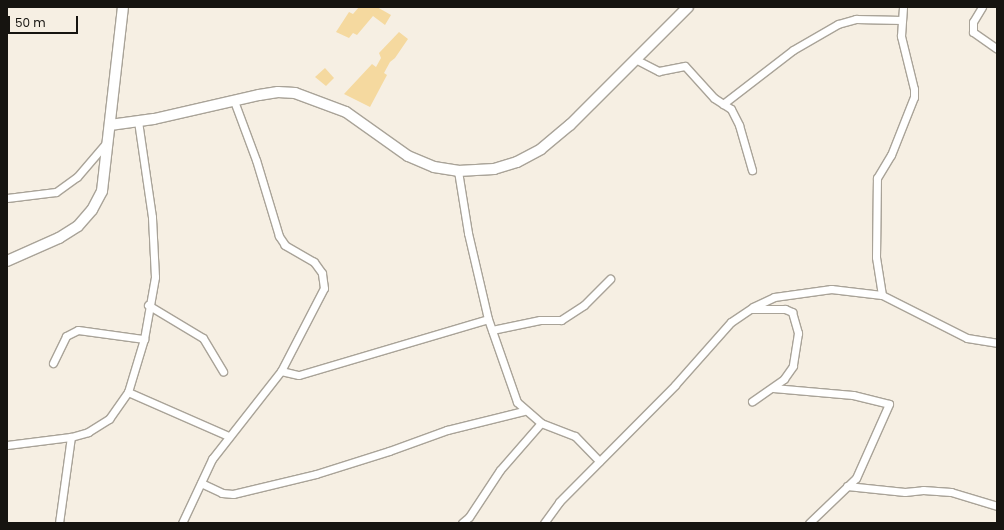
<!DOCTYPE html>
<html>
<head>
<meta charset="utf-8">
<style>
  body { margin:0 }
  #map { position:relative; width:1004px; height:530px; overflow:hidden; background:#f6efe3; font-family:Poppins,sans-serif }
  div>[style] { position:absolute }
  .green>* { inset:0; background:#f5d99f }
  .roads { filter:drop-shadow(1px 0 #a9a398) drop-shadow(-1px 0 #a9a398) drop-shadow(0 1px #a9a398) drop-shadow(0 -1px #a9a398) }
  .street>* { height:7px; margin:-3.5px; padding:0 3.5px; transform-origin:3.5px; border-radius:3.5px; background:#fff }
  .secondary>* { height:10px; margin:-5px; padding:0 5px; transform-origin:5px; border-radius:5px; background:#fff }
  span { translate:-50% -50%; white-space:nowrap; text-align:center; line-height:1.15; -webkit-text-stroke:3px #f6efe3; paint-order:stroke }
  .frame { position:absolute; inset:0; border:8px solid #161410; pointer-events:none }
  .scale { position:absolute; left:8px; top:16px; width:70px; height:18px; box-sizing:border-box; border:2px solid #161410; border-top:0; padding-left:5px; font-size:12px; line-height:14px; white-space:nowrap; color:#161410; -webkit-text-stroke:3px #f6efe3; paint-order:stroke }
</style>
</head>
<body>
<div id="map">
  <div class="green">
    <i style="clip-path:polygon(359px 7px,377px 7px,391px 15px,385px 25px,373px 16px,357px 35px,353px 33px,349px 38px,336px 32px,349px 12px,353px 14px)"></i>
    <i style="clip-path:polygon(399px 32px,408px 39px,395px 58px,390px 62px,384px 73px,387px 75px,370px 107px,344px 94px,372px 64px,376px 67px,381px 58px,379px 53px)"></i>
    <i style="clip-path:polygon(325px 68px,334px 78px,326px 86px,315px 77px)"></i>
  </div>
  <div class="roads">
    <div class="street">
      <i style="left:982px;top:7px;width:17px;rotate:121deg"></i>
      <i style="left:973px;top:22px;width:10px;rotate:90deg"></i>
      <i style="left:973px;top:32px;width:29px;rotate:35deg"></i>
      <i style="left:635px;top:59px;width:27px;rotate:27deg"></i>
      <i style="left:659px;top:71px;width:26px;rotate:-11deg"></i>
      <i style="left:685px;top:66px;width:43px;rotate:47.8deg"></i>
      <i style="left:714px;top:98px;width:20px;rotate:33deg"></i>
      <i style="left:731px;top:109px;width:18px;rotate:63deg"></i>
      <i style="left:739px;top:125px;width:47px;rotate:73.9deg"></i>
      <i style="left:723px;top:104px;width:88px;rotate:-37.6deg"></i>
      <i style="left:793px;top:50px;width:52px;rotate:-30deg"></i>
      <i style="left:838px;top:24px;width:19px;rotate:-16deg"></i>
      <i style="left:856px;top:19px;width:46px;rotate:1.2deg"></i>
      <i style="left:458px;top:171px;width:63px;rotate:80.8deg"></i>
      <i style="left:468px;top:233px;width:88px;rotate:76.9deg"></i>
      <i style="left:488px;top:319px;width:88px;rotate:70.7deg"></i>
      <i style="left:517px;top:402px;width:32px;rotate:41deg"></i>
      <i style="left:541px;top:423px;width:36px;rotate:21deg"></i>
      <i style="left:575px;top:436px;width:35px;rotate:46deg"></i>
      <i style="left:7px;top:198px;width:49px;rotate:-7deg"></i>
      <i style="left:56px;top:192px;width:26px;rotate:-36deg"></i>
      <i style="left:77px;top:177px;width:46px;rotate:-49.4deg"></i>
      <i style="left:882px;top:295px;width:38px;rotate:-99deg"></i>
      <i style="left:876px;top:257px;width:79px;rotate:-89.3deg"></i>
      <i style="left:877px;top:178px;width:27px;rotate:-59deg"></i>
      <i style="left:891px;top:155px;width:62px;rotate:-68.4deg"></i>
      <i style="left:914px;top:97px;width:8px;rotate:-90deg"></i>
      <i style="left:914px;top:89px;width:55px;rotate:-103.8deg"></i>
      <i style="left:901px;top:36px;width:29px;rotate:-86deg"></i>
      <i style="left:148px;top:305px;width:64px;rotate:31deg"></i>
      <i style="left:203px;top:338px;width:39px;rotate:59deg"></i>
      <i style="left:751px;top:309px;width:34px"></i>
      <i style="left:785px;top:309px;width:8px;rotate:23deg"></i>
      <i style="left:792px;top:312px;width:22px;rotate:74deg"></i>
      <i style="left:798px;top:333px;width:33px;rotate:99deg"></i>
      <i style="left:793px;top:366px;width:16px;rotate:125deg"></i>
      <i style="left:784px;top:379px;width:39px;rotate:145deg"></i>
      <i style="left:492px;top:330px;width:49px;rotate:-11.8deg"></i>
      <i style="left:540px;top:320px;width:21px"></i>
      <i style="left:561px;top:320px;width:27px;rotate:-33deg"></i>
      <i style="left:584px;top:305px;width:37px;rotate:-45deg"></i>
      <i style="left:53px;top:363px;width:30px;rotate:-64deg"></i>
      <i style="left:66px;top:336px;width:13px;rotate:-27deg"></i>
      <i style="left:78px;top:330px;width:67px;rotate:7.8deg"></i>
      <i style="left:281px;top:371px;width:18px;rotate:13deg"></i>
      <i style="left:299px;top:375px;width:197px;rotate:-16.5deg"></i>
      <i style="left:773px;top:388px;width:80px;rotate:5deg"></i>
      <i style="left:853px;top:395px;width:37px;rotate:14deg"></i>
      <i style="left:889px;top:404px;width:81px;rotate:114deg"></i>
      <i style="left:856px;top:478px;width:65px;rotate:136.2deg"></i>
      <i style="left:128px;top:392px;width:109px;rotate:23.7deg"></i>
      <i style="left:7px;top:445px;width:64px;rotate:-7.1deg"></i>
      <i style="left:71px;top:437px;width:18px;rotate:-16deg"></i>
      <i style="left:88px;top:432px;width:25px;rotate:-32deg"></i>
      <i style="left:109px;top:419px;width:33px;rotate:-55deg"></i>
      <i style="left:128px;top:392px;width:55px;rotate:-73.2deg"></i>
      <i style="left:144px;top:339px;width:63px;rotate:-79.9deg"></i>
      <i style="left:155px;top:277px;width:60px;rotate:-92.9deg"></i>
      <i style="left:152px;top:217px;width:97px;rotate:-98.3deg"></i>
      <i style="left:201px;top:483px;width:23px;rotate:25deg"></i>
      <i style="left:222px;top:493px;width:11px;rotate:5deg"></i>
      <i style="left:233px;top:494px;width:85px;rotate:-13.5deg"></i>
      <i style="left:316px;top:474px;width:77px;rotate:-17.5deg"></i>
      <i style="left:389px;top:451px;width:62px;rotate:-19.9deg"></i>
      <i style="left:447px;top:430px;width:79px;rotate:-13.9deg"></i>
      <i style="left:847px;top:486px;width:58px;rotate:5.9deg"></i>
      <i style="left:905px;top:492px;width:18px;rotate:-6deg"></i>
      <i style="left:923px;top:490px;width:28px;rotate:4deg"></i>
      <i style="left:951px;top:492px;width:48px;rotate:16.9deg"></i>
      <i style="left:59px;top:523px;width:87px;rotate:-82.1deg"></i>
      <i style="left:182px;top:523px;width:71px;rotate:-64.9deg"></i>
      <i style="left:212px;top:459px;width:112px;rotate:-51.9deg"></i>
      <i style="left:281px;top:371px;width:93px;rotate:-62.6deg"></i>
      <i style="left:324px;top:288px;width:15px;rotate:-98deg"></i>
      <i style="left:322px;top:273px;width:14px;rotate:-126deg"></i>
      <i style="left:314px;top:262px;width:34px;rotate:-150deg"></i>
      <i style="left:285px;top:245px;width:11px;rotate:-124deg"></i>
      <i style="left:279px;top:236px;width:79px;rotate:-106.8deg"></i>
      <i style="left:256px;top:160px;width:63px;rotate:-110.4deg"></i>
      <i style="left:462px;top:523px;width:9px;rotate:-41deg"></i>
      <i style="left:469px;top:517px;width:56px;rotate:-56.6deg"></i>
      <i style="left:500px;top:470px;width:62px;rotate:-48.9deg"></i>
      <i style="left:544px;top:523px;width:26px;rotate:-54deg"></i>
      <i style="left:559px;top:502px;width:165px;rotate:-45.2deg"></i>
      <i style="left:675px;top:385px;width:84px;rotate:-48.4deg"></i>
      <i style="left:731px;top:322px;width:27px;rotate:-34deg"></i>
      <i style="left:753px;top:307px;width:23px;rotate:-25deg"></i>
      <i style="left:774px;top:297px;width:58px;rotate:-8deg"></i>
      <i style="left:831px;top:289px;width:51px;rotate:6.7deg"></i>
      <i style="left:882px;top:295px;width:95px;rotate:26.8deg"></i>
      <i style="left:967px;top:338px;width:30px;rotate:9deg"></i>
    </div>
    <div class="secondary">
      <i style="left:110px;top:125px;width:44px;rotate:-7.8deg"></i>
      <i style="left:154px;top:119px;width:108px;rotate:-12.9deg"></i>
      <i style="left:259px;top:95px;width:19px;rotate:-9deg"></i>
      <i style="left:278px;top:92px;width:17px;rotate:3deg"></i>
      <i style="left:295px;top:93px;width:54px;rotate:20.4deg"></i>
      <i style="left:346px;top:112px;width:76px;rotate:35.4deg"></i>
      <i style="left:408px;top:156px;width:28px;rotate:23deg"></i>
      <i style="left:434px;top:167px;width:24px;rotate:9deg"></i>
      <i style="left:458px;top:171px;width:36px;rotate:-3deg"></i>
      <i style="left:494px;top:169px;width:24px;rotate:-17deg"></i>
      <i style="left:517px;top:162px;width:27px;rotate:-28deg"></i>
      <i style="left:541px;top:149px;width:38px;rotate:-40deg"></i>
      <i style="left:570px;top:125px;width:167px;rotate:-45deg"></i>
      <i style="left:7px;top:261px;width:57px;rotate:-23.9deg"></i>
      <i style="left:59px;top:238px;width:22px;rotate:-32deg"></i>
      <i style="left:78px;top:226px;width:21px;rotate:-49deg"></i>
      <i style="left:92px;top:210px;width:21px;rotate:-62deg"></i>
      <i style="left:102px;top:191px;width:185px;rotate:-83.5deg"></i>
    </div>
  </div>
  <div class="frame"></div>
  <div class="scale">50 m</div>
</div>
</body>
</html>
